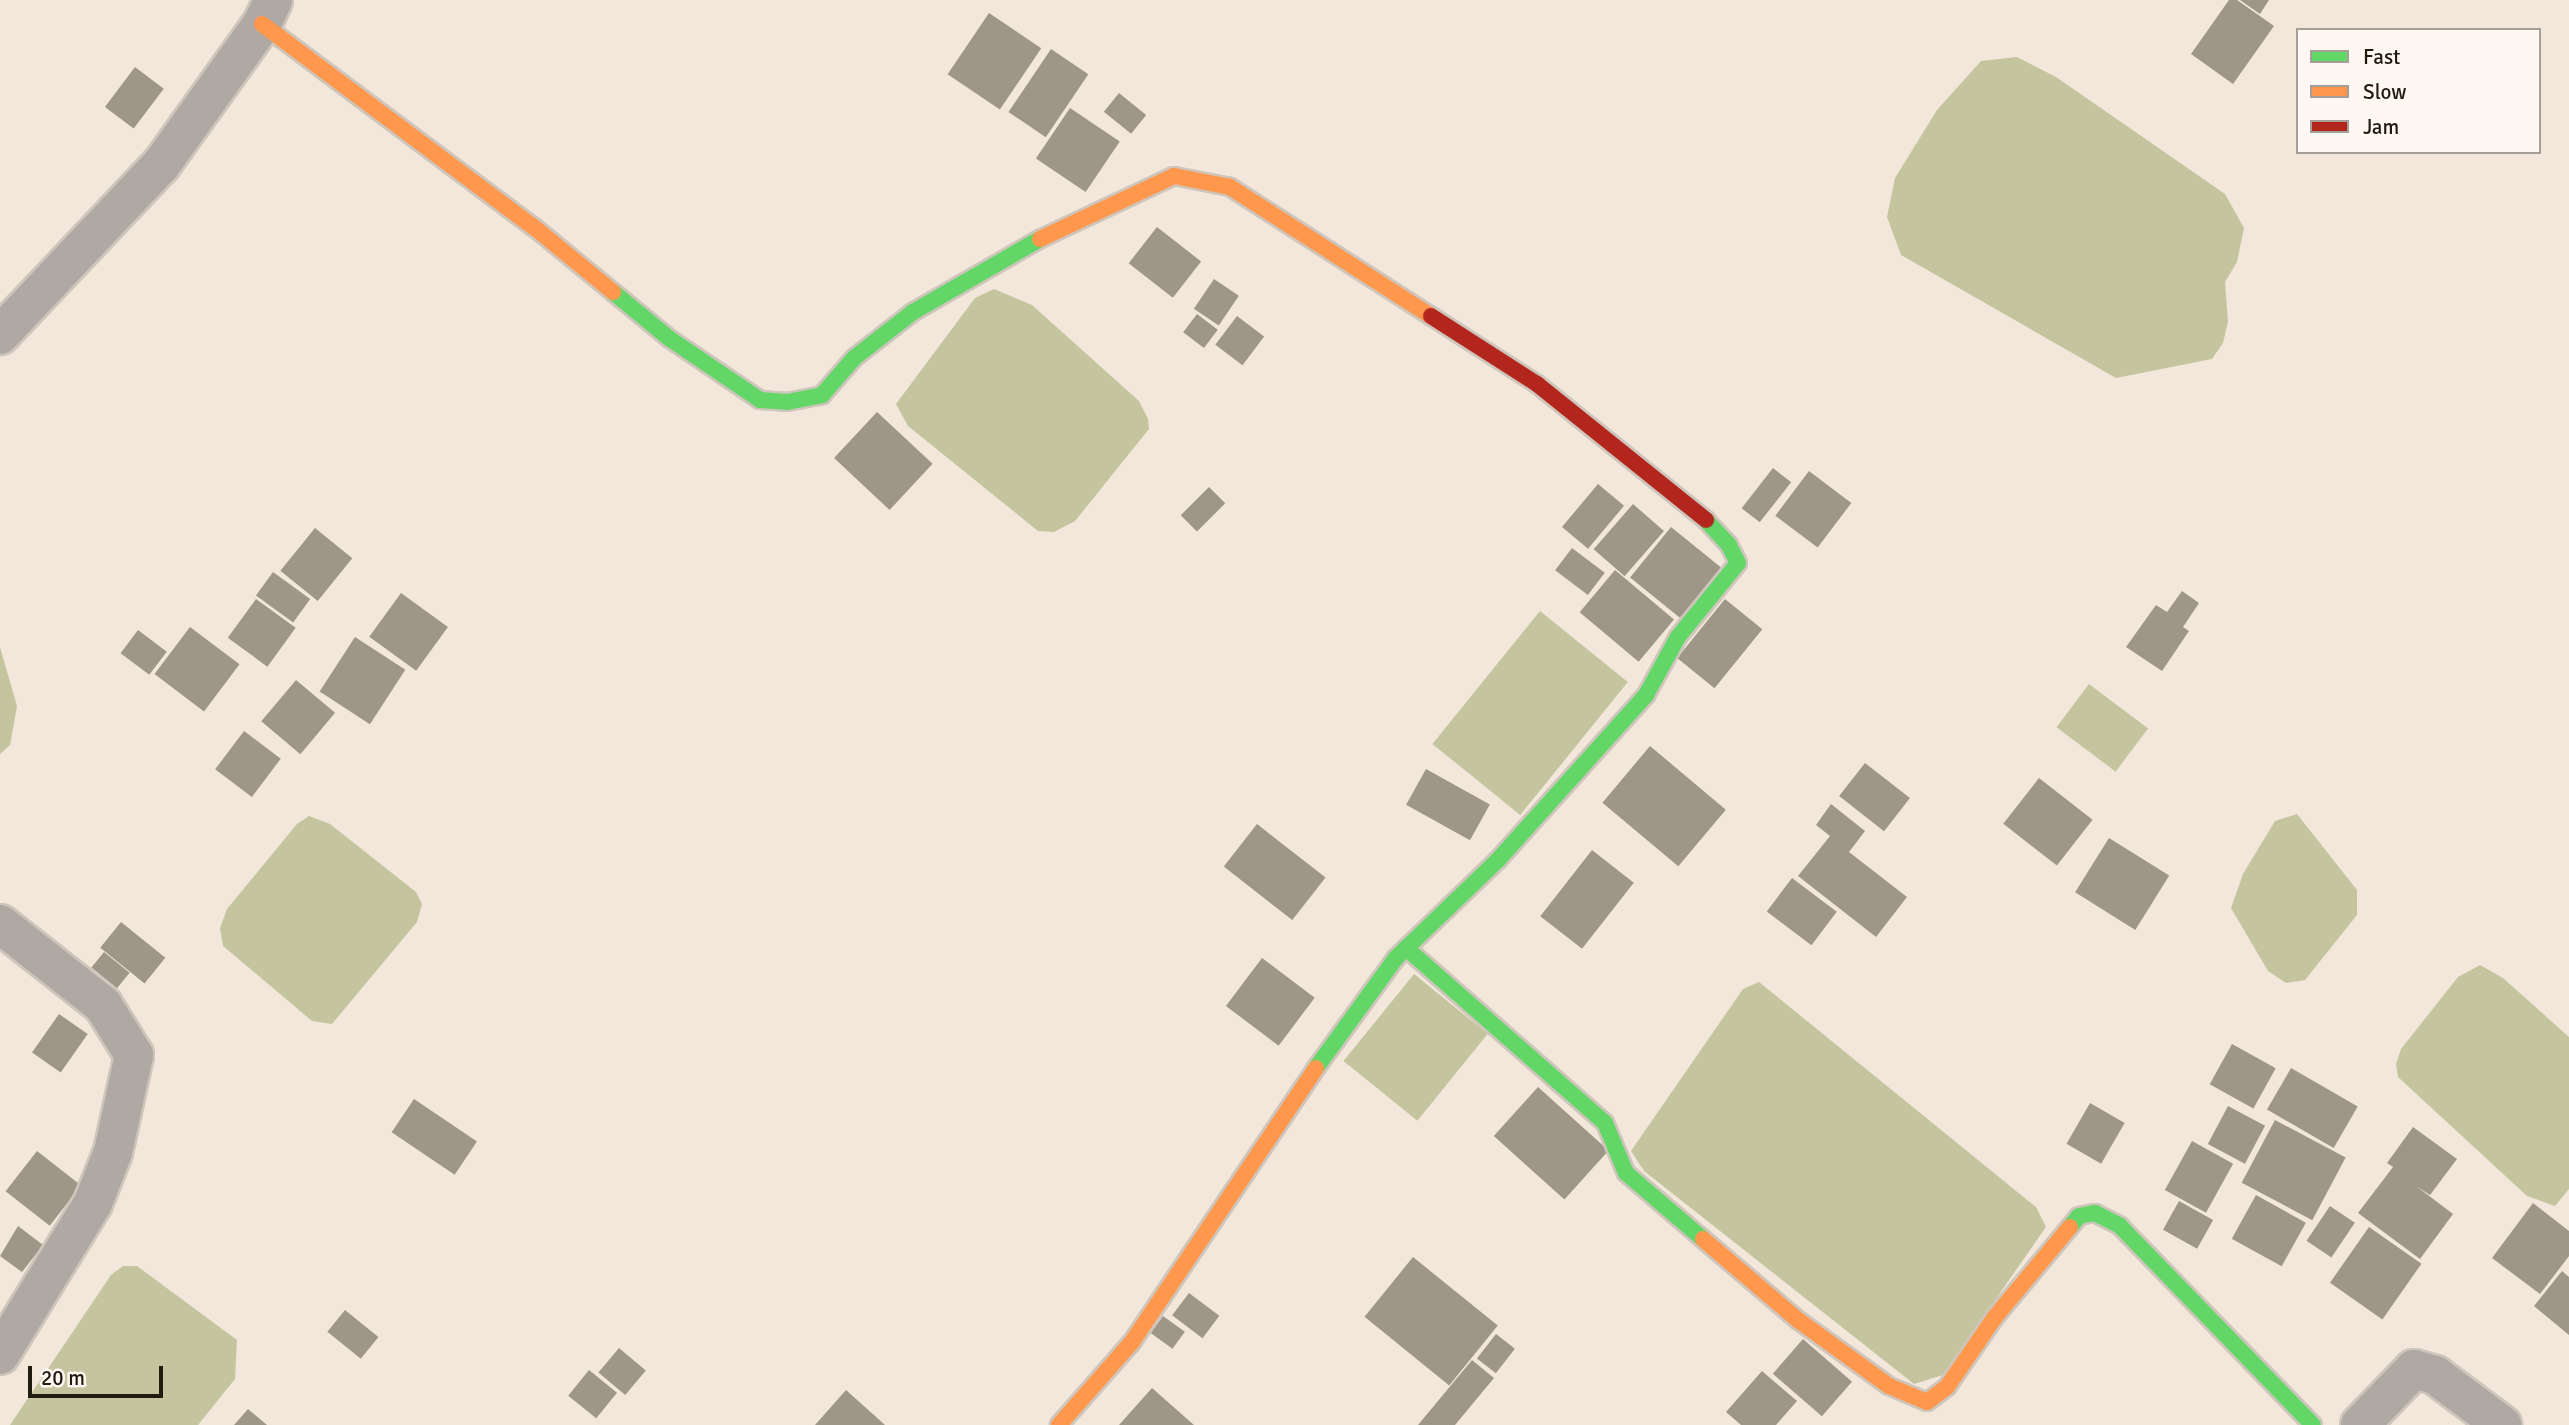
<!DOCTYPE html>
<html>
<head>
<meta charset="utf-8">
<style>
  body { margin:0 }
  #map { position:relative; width:2569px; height:1425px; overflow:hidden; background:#f2e7da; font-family:Signika,sans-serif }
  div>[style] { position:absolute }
  .water>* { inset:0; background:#c4c59f; transform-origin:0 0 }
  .building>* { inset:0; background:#9e9688; transform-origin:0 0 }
  .roads { filter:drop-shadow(2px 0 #cec5bb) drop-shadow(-2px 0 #cec5bb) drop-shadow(0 2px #cec5bb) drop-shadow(0 -2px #cec5bb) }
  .street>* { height:38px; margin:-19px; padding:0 19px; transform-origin:19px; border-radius:19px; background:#afa8a3 }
  .fast>* { height:16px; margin:-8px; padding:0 8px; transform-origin:8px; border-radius:8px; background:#63d668 }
  .slow>* { height:16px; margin:-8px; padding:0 8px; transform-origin:8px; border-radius:8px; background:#ff974d }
  .jam>* { height:16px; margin:-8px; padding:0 8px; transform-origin:8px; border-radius:8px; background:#b3261e }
  span { translate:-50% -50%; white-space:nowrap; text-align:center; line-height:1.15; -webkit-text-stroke:7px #fdf8f2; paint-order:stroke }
  .legend { position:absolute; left:2296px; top:28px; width:245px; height:126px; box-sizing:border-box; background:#fdf8f2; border:2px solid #a59f97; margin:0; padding:9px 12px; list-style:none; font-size:21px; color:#221a0e }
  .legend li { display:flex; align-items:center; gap:14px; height:35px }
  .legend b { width:35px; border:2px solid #a59f97 }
  .scale { position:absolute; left:28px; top:1366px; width:135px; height:32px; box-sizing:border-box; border:4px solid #221a0e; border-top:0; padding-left:9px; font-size:21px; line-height:24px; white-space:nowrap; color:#221a0e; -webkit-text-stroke:5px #fdf8f2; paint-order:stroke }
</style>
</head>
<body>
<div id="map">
  <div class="water">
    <i style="clip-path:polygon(2017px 57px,2056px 77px,2225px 194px,2244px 228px,2237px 262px,2225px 282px,2228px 322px,2223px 343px,2212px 359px,2116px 378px,1901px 255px,1887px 217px,1895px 178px,1937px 110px,1981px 61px)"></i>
    <i style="clip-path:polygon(994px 289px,1032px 305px,1139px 401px,1148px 419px,1149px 429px,1075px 521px,1054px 532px,1038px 531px,908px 426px,896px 404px,975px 298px)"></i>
    <i style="left:1540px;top:611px;width:113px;height:171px;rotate:39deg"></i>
    <i style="clip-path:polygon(0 647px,17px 706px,10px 745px,0 754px)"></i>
    <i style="left:2089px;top:684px;width:74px;height:54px;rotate:37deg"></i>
    <i style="clip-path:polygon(2297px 814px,2357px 890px,2357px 915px,2305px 980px,2286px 983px,2268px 971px,2231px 908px,2243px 874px,2275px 821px)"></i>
    <i style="clip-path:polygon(309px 816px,330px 824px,416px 892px,422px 904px,417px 922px,332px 1024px,312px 1021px,223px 946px,220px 928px,227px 909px,297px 824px)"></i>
    <i style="clip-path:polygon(2480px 965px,2503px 978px,2569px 1037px,2569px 1189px,2555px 1206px,2527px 1196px,2398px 1077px,2396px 1064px,2401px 1049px,2458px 977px)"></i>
    <i style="left:1414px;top:974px;width:95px;height:112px;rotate:39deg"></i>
    <i style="clip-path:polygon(1759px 982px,2036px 1207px,2046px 1227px,1943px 1375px,1914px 1384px,1644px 1171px,1631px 1151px,1743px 989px)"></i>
    <i style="clip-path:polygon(123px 1266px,137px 1266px,237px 1340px,235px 1379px,198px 1425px,10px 1425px,111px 1275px)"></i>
  </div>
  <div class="building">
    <i style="clip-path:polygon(2229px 0,2237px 0,2274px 26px,2233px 84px,2191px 54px)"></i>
    <i style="clip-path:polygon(2240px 0,2269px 0,2260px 14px)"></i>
    <i style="left:989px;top:13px;width:63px;height:74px;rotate:34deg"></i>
    <i style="left:1051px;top:49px;width:45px;height:76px;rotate:34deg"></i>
    <i style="left:135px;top:67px;width:36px;height:50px;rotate:37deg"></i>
    <i style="left:1119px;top:93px;width:35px;height:24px;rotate:39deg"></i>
    <i style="left:1070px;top:108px;width:60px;height:61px;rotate:34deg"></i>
    <i style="left:1157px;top:227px;width:56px;height:46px;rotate:38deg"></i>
    <i style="left:1214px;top:279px;width:30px;height:36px;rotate:34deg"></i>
    <i style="left:1197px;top:314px;width:26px;height:23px;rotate:37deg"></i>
    <i style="left:1237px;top:316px;width:34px;height:36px;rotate:37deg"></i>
    <i style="left:877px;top:412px;width:76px;height:63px;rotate:43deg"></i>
    <i style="left:1773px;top:468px;width:23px;height:51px;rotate:38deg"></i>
    <i style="left:1809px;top:471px;width:53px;height:56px;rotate:37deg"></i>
    <i style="left:1598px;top:484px;width:34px;height:56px;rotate:40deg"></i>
    <i style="left:1209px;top:487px;width:23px;height:40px;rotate:45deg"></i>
    <i style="left:1633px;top:504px;width:41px;height:60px;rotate:41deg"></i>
    <i style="left:1671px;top:527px;width:70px;height:65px;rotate:39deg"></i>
    <i style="left:315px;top:528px;width:48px;height:55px;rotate:39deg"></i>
    <i style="left:1572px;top:548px;width:41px;height:28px;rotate:37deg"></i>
    <i style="left:1615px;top:570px;width:77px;height:55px;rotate:40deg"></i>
    <i style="left:273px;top:572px;width:46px;height:29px;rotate:36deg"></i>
    <i style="clip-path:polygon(2182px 591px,2199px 603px,2183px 627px,2189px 631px,2162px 671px,2126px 647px,2156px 605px,2167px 612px)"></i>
    <i style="left:401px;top:593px;width:58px;height:54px;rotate:36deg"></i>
    <i style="left:256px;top:599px;width:49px;height:48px;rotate:36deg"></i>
    <i style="left:1725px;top:599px;width:48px;height:76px;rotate:39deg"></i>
    <i style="left:190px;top:627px;width:62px;height:59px;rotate:37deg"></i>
    <i style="left:138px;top:630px;width:36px;height:29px;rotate:37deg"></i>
    <i style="left:355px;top:637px;width:60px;height:65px;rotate:33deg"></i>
    <i style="left:296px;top:680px;width:51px;height:54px;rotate:40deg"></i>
    <i style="left:244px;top:731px;width:46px;height:48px;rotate:37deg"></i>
    <i style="left:1650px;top:746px;width:99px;height:74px;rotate:40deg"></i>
    <i style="left:1865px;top:763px;width:57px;height:42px;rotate:38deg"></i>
    <i style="left:1426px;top:769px;width:73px;height:41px;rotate:29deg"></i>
    <i style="left:2039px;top:778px;width:68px;height:58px;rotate:38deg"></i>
    <i style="clip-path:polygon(1831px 804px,1865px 831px,1849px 852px,1907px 897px,1876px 937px,1798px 876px,1830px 836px,1816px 825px)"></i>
    <i style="left:1257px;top:824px;width:87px;height:54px;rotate:38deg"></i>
    <i style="left:2109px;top:838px;width:71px;height:64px;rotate:32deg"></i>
    <i style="left:1592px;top:850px;width:53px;height:84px;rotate:38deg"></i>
    <i style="left:1792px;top:878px;width:56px;height:42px;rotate:37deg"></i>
    <i style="left:121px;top:922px;width:57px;height:33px;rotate:39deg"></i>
    <i style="left:104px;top:952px;width:33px;height:20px;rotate:39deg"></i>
    <i style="left:1262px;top:958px;width:66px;height:60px;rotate:37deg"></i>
    <i style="left:59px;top:1014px;width:35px;height:47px;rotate:35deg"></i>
    <i style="left:2232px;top:1044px;width:50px;height:46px;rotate:29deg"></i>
    <i style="left:2291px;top:1068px;width:77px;height:48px;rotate:30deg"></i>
    <i style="left:1538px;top:1087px;width:95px;height:66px;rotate:42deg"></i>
    <i style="left:414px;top:1099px;width:76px;height:40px;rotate:34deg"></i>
    <i style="left:2090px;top:1103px;width:40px;height:47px;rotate:30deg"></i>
    <i style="left:2228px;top:1106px;width:42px;height:43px;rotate:28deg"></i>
    <i style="left:2275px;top:1120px;width:80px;height:71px;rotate:28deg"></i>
    <i style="clip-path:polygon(2413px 1127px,2457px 1159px,2430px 1195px,2416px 1186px,2453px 1214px,2420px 1259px,2358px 1213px,2393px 1167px,2387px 1163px)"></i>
    <i style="left:2192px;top:1141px;width:47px;height:56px;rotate:29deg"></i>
    <i style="left:37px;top:1151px;width:56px;height:51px;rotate:38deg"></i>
    <i style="left:2256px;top:1195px;width:57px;height:50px;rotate:29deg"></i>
    <i style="left:2179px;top:1201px;width:39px;height:33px;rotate:29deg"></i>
    <i style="clip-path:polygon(2533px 1203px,2569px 1231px,2569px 1256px,2540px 1294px,2492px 1258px)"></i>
    <i style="left:2330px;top:1206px;width:30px;height:42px;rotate:34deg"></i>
    <i style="clip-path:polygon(18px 1226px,43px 1245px,22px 1272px,0 1256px)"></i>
    <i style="left:2369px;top:1227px;width:64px;height:68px;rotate:35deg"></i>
    <i style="left:1413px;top:1257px;width:109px;height:77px;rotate:39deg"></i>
    <i style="clip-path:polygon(2562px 1271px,2569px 1277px,2569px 1335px,2534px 1306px)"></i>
    <i style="left:1189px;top:1293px;width:38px;height:28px;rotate:37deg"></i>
    <i style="left:345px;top:1310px;width:43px;height:28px;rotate:39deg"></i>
    <i style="left:1163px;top:1316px;width:27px;height:21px;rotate:36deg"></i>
    <i style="left:1496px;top:1334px;width:24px;height:31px;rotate:38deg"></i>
    <i style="left:1803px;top:1339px;width:65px;height:46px;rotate:41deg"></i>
    <i style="left:619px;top:1348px;width:35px;height:32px;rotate:40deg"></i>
    <i style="clip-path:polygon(1472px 1360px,1494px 1378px,1455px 1425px,1418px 1425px)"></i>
    <i style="left:589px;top:1370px;width:36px;height:33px;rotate:39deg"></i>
    <i style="clip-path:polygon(1762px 1371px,1797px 1401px,1776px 1425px,1741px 1425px,1726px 1412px)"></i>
    <i style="clip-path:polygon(1152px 1388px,1194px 1425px,1119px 1425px)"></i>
    <i style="clip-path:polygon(846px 1390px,885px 1425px,815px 1425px)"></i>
    <i style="clip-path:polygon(248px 1409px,267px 1425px,234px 1425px)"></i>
  </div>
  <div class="roads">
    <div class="street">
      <i style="left:0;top:335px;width:234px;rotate:-46.6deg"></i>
      <i style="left:161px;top:165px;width:173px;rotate:-54.4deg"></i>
      <i style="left:262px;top:24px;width:26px;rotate:-65deg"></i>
      <i style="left:0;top:924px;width:131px;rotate:38.2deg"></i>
      <i style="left:103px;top:1005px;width:59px;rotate:58.2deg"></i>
      <i style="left:134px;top:1055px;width:99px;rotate:102.2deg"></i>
      <i style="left:113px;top:1152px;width:55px;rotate:111.4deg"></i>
      <i style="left:93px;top:1203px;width:178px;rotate:121.5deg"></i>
      <i style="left:2360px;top:1425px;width:78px;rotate:-46deg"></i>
      <i style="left:2414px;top:1369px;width:22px;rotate:16deg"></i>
      <i style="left:2435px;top:1375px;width:84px;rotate:36.7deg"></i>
    </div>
    <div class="fast">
      <i style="left:613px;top:292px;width:74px;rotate:39.5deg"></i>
      <i style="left:670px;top:339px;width:109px;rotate:34.1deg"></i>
      <i style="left:760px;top:400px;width:27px;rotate:4deg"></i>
      <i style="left:787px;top:402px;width:36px;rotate:-11deg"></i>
      <i style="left:822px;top:395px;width:49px;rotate:-49.1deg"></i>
      <i style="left:854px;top:358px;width:75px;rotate:-37.9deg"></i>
      <i style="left:913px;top:312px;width:146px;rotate:-29.9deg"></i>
      <i style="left:1406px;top:948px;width:265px;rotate:41.3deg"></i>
      <i style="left:1605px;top:1123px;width:54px;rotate:67.2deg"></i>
      <i style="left:1626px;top:1173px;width:101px;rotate:40.6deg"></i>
      <i style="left:1316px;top:1068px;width:136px;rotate:-54deg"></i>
      <i style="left:1396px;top:958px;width:141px;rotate:-43.9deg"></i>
      <i style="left:1498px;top:860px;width:222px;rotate:-48.1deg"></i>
      <i style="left:1646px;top:695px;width:66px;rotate:-61.1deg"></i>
      <i style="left:1678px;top:637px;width:95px;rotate:-51deg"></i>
      <i style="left:1738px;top:563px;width:20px;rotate:-117deg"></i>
      <i style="left:1729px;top:545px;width:34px;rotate:-133deg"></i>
      <i style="left:2070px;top:1227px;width:14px;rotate:-51deg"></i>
      <i style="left:2079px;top:1216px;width:16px;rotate:-11deg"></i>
      <i style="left:2095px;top:1213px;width:28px;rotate:27deg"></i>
      <i style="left:2120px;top:1226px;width:277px;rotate:45.9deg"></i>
    </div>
    <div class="slow">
      <i style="left:262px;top:24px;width:341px;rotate:36.8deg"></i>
      <i style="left:535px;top:228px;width:101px;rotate:39.4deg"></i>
      <i style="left:1040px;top:239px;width:148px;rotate:-25.2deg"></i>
      <i style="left:1174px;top:176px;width:57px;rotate:11.1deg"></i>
      <i style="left:1230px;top:187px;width:239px;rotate:32.7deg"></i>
      <i style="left:1703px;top:1239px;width:125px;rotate:40.5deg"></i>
      <i style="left:1798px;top:1320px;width:112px;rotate:36deg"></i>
      <i style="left:1889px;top:1386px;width:41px;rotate:22.8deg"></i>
      <i style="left:1927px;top:1402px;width:25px;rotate:-37deg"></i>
      <i style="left:1947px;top:1387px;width:85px;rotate:-55.6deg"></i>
      <i style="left:1995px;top:1317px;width:117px;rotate:-50.2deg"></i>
      <i style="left:1059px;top:1425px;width:111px;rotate:-48.7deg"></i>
      <i style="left:1132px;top:1342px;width:330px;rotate:-56.1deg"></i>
    </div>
    <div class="jam">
      <i style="left:1431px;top:316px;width:126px;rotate:32.7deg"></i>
      <i style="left:1537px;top:384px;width:217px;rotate:38.8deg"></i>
    </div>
  </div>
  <ul class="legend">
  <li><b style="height:9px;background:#63d668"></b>Fast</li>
  <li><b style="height:9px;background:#ff974d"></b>Slow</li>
  <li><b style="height:9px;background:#b3261e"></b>Jam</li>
  </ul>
  <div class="scale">20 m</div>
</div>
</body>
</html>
